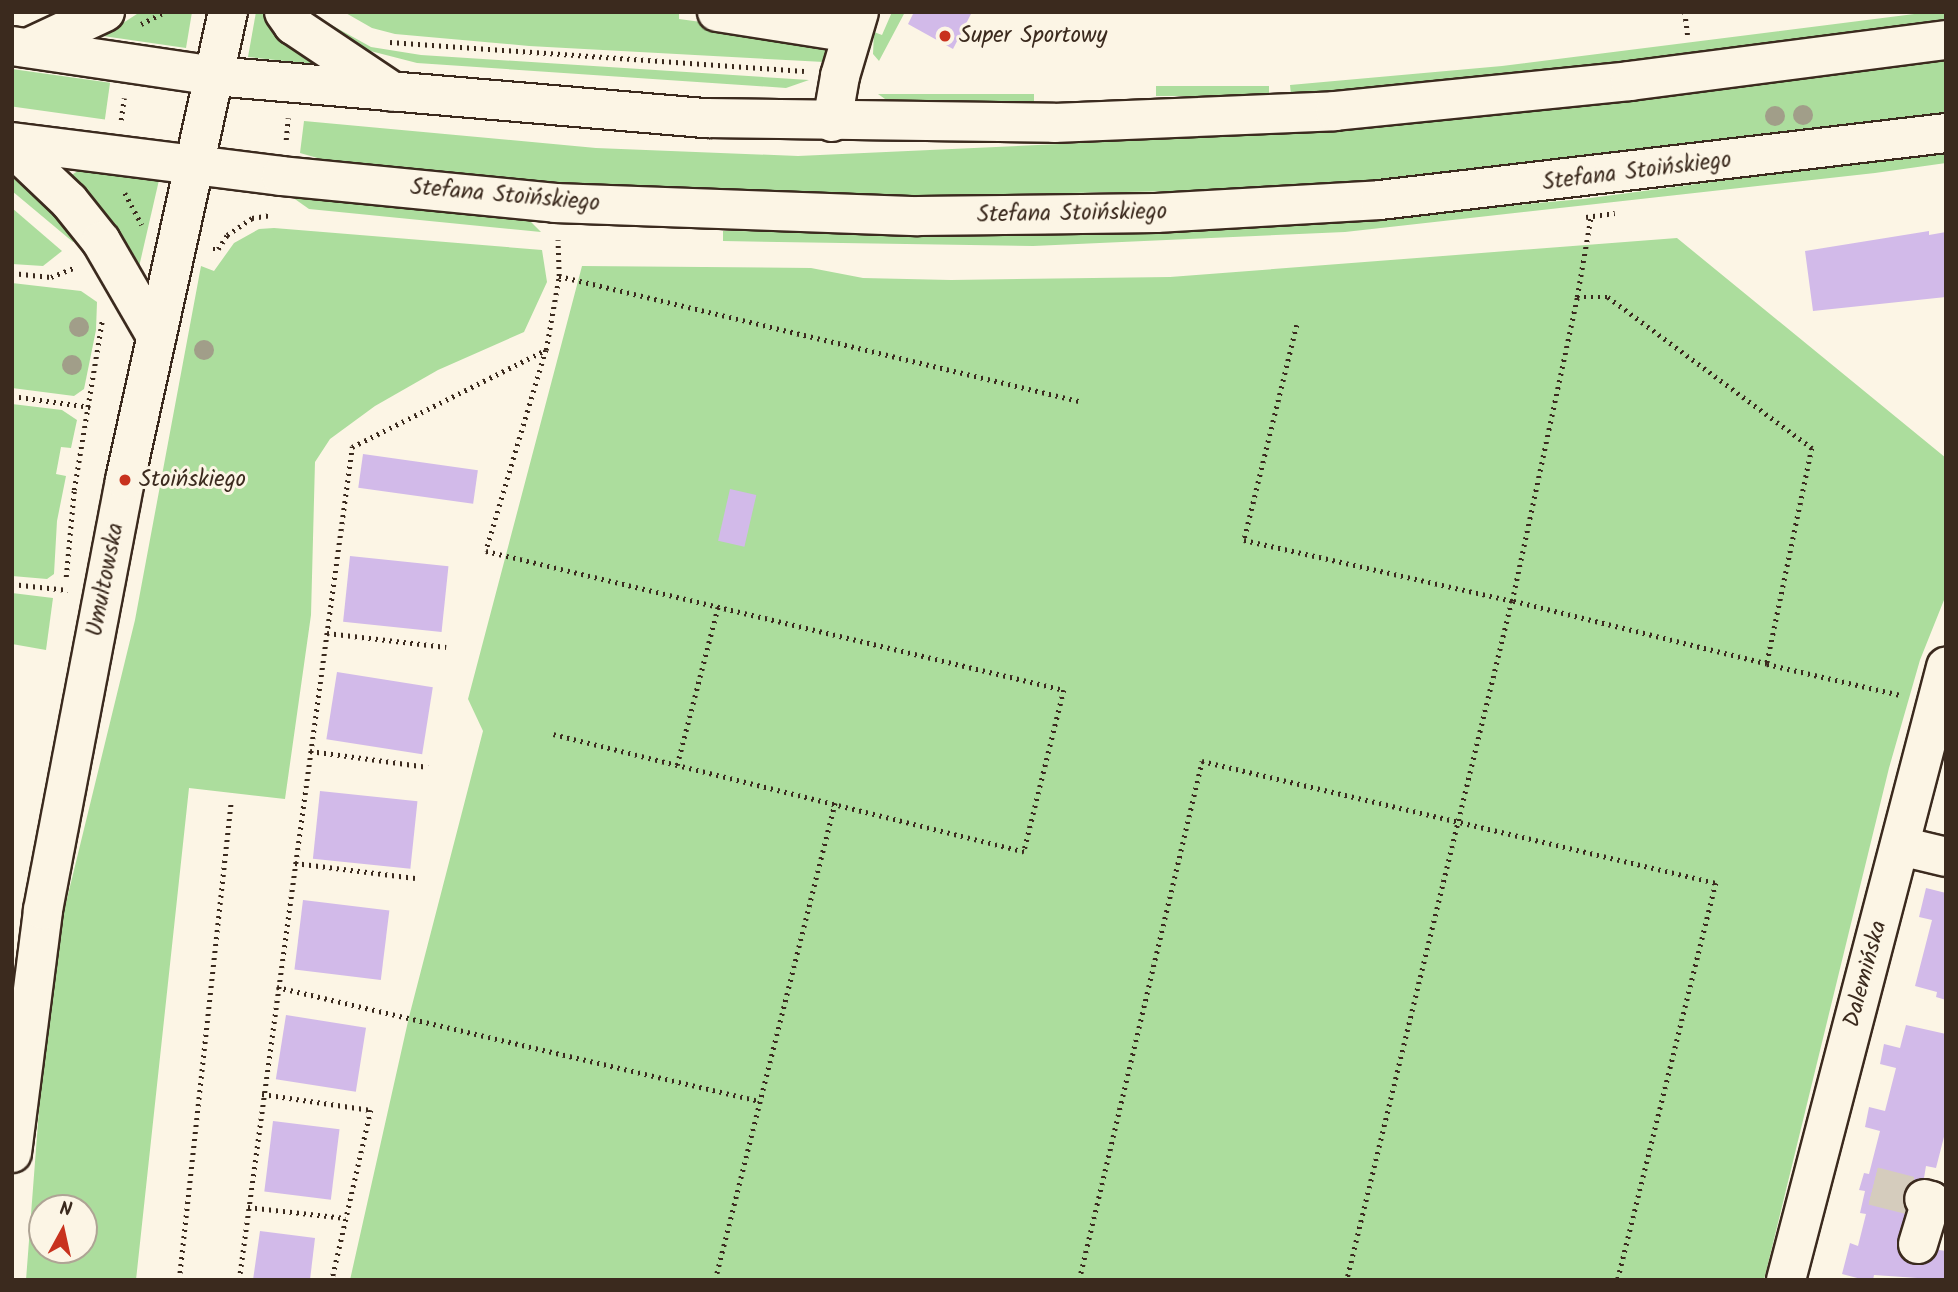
<!DOCTYPE html>
<html>
<head>
<meta charset="utf-8">
<style>
  body { margin:0 }
  #map { position:relative; width:1958px; height:1292px; overflow:hidden; background:#fcf5e5; font-family:Kalam,sans-serif }
  div>[style] { position:absolute }
  .green>* { inset:0; background:#acdd9d; transform-origin:0 0 }
  .building>* { inset:0; background:#d2bae9; transform-origin:0 0 }
  .minor-tunnel>* { height:38px; margin-top:-19px; transform-origin:0; background:repeating-linear-gradient(90deg,#d5ccbd 0 38px,transparent 0 57px) }
  .path>* { height:4.5px; margin-top:-2.25px; transform-origin:0; background:repeating-linear-gradient(90deg,#3b2a1e 0 2px,transparent 0 7px) }
  .roads { filter:drop-shadow(2px 0 #3b2a1e) drop-shadow(-2px 0 #3b2a1e) drop-shadow(0 2px #3b2a1e) drop-shadow(0 -2px #3b2a1e) }
  .minor>* { height:38px; margin:-19px; padding:0 19px; transform-origin:19px; border-radius:19px; background:#fcf5e5 }
  .trees>* { width:20px; height:20px; margin:-10px; border-radius:50%; background:#a19e89 }
  .dots>* { width:19px; height:19px; translate:-50% -50%; box-sizing:border-box; border:4px solid #fcf5e5; border-radius:50% }
  span { translate:-50% -50%; white-space:nowrap; text-align:center; line-height:1.15; -webkit-text-stroke:6px #fcf5e5; paint-order:stroke }
  .poi-label { font-size:23px; color:#3b2a1e }
  .left { translate:0 -50%; text-align:left }
  .street-label { font-size:23px; color:#3b2a1e }
  .frame { position:absolute; inset:0; border:14px solid #3b2a1e; pointer-events:none }
  .north { position:absolute; left:28px; top:1194px; width:70px; height:70px; box-sizing:border-box; background:#fcf5e5; border:2px solid #afa495; border-radius:50%; rotate:8deg; font-size:19px; font-weight:700; line-height:28px; text-align:center; color:#3b2a1e }
  .north::after { content:''; display:block; margin:auto; width:24px; height:32px; background:#c8321e; clip-path:polygon(50% 0,100% 100%,50% 72%,0 100%) }
</style>
</head>
<body>
<div id="map">
  <div class="green">
    <i style="clip-path:polygon(140px 12px,192px 12px,186px 48px,103px 36px)"></i>
    <i style="clip-path:polygon(256px 12px,267px 12px,323px 65px,248px 57px)"></i>
    <i style="clip-path:polygon(344px 12px,679px 12px,679px 19px,819px 38px,829px 46px,824px 62px,529px 46px,395px 34px,372px 28px)"></i>
    <i style="clip-path:polygon(892px 12px,905px 12px,879px 61px,873px 54px,874px 32px,882px 35px)"></i>
    <i style="clip-path:polygon(1930px 12px,1946px 12px,1946px 21px,1488px 78px,1291px 95px,1290px 85px,1502px 66px)"></i>
    <i style="clip-path:polygon(326px 22px,371px 47px,421px 55px,809px 80px,786px 88px,417px 63px,351px 46px,320px 26px)"></i>
    <i style="clip-path:polygon(1946px 59px,1946px 113px,1640px 153px,1409px 178px,1234px 190px,862px 197px,598px 187px,335px 163px,300px 153px,304px 121px,596px 148px,798px 156px,1234px 136px,1632px 101px)"></i>
    <i style="left:12px;top:69px;width:99px;height:37px;rotate:8deg"></i>
    <i style="left:1269px;top:86px;width:10px;height:113px;rotate:90deg"></i>
    <i style="clip-path:polygon(878px 94px,1034px 94px,1034px 105px,895px 106px)"></i>
    <i style="clip-path:polygon(1946px 151px,1946px 163px,1875px 173px,1345px 232px,1033px 246px,723px 241px,723px 231px,1080px 234px,1297px 225px,1583px 199px)"></i>
    <i style="clip-path:polygon(81px 169px,159px 180px,139px 267px,70px 176px)"></i>
    <i style="clip-path:polygon(12px 177px,28px 186px,81px 235px,73px 242px,12px 191px)"></i>
    <i style="clip-path:polygon(292px 197px,529px 220px,541px 232px,309px 209px)"></i>
    <i style="clip-path:polygon(12px 208px,62px 251px,43px 266px,12px 264px)"></i>
    <i style="clip-path:polygon(evenodd,274px 228px,542px 250px,547px 282px,524px 332px,438px 370px,375px 406px,330px 439px,315px 462px,311px 615px,285px 799px,189px 788px,136px 1280px,26px 1280px,43px 1057px,64px 911px,135px 620px,201px 266px,214px 271px,234px 243px,259px 229px,274px 228px,42px 1208px,84px 1208px,84px 1250px,42px 1250px,42px 1208px)"></i>
    <i style="clip-path:polygon(1677px 238px,1946px 458px,1946px 595px,1920px 660px,1889px 768px,1764px 1280px,350px 1280px,409px 1017px,483px 731px,468px 699px,582px 266px,811px 268px,863px 278px,951px 280px,1170px 277px)"></i>
    <i style="clip-path:polygon(12px 283px,81px 291px,97px 302px,96px 330px,84px 389px,74px 396px,12px 388px)"></i>
    <i style="clip-path:polygon(12px 404px,62px 410px,77px 420px,71px 448px,61px 447px,56px 474px,66px 476px,57px 521px,54px 574px,47px 579px,12px 576px)"></i>
    <i style="clip-path:polygon(12px 593px,53px 598px,46px 650px,12px 644px)"></i>
  </div>
  <div class="building">
    <i style="clip-path:polygon(914px 12px,972px 12px,953px 49px,908px 24px)"></i>
    <i style="clip-path:polygon(1929px 231px,1929px 235px,1946px 232px,1946px 297px,1813px 311px,1805px 251px)"></i>
    <i style="left:363px;top:454px;width:116px;height:34px;rotate:8deg"></i>
    <i style="left:730px;top:489px;width:27px;height:53px;rotate:13deg"></i>
    <i style="left:350px;top:556px;width:99px;height:66px;rotate:6deg"></i>
    <i style="left:337px;top:672px;width:97px;height:68px;rotate:9deg"></i>
    <i style="left:320px;top:791px;width:98px;height:68px;rotate:6deg"></i>
    <i style="clip-path:polygon(1926px 888px,1946px 893px,1946px 1000px,1936px 997px,1937px 992px,1915px 986px,1932px 920px,1919px 917px)"></i>
    <i style="left:303px;top:900px;width:87px;height:70px;rotate:7deg"></i>
    <i style="left:286px;top:1015px;width:81px;height:65px;rotate:9deg"></i>
    <i style="clip-path:polygon(1906px 1025px,1946px 1034px,1946px 1129px,1936px 1168px,1926px 1166px,1914px 1238px,1940px 1245px,1939px 1250px,1946px 1251px,1946px 1280px,1874px 1275px,1873px 1280px,1865px 1280px,1842px 1274px,1850px 1243px,1858px 1246px,1866px 1214px,1860px 1213px,1865px 1191px,1859px 1190px,1864px 1173px,1869px 1174px,1880px 1131px,1865px 1127px,1869px 1107px,1885px 1111px,1896px 1068px,1880px 1064px,1884px 1044px,1900px 1048px)"></i>
    <i style="left:273px;top:1121px;width:67px;height:71px;rotate:7deg"></i>
    <i style="clip-path:polygon(260px 1231px,315px 1238px,310px 1280px,253px 1280px)"></i>
  </div>
  <div class="minor-tunnel">
    <i style="left:1873px;top:1186px;width:53px;rotate:14.3deg"></i>
  </div>
  <div class="path">
    <i style="left:1685px;top:12px;width:23px;rotate:83deg"></i>
    <i style="left:141px;top:24px;width:27px;rotate:-27deg"></i>
    <i style="left:390px;top:42px;width:415px;rotate:4deg"></i>
    <i style="left:121px;top:120px;width:22px;rotate:-82deg"></i>
    <i style="left:286px;top:140px;width:22px;rotate:-85deg"></i>
    <i style="left:125px;top:193px;width:36px;rotate:62deg"></i>
    <i style="left:1586px;top:217px;width:29px;rotate:-8deg"></i>
    <i style="left:213px;top:249px;width:5px"></i>
    <i style="left:218px;top:249px;width:17px;rotate:-57deg"></i>
    <i style="left:227px;top:235px;width:30px;rotate:-34deg"></i>
    <i style="left:252px;top:218px;width:19px;rotate:-9deg"></i>
    <i style="left:12px;top:273px;width:39px;rotate:6deg"></i>
    <i style="left:51px;top:277px;width:27px;rotate:-22deg"></i>
    <i style="left:559px;top:276px;width:535px;rotate:13.52deg"></i>
    <i style="left:1577px;top:297px;width:31px"></i>
    <i style="left:1608px;top:297px;width:254px;rotate:36.5deg"></i>
    <i style="left:1812px;top:448px;width:221px;rotate:101.8deg"></i>
    <i style="left:1767px;top:664px;width:263px;rotate:-166.1deg"></i>
    <i style="left:1512px;top:601px;width:311px;rotate:-77.9deg"></i>
    <i style="left:1577px;top:297px;width:82px;rotate:-80.2deg"></i>
    <i style="left:1297px;top:325px;width:221px;rotate:103.8deg"></i>
    <i style="left:1244px;top:540px;width:275px;rotate:12.8deg"></i>
    <i style="left:1512px;top:601px;width:699px;rotate:103.66deg"></i>
    <i style="left:546px;top:350px;width:210px;rotate:106.6deg"></i>
    <i style="left:486px;top:551px;width:594px;rotate:13.52deg"></i>
    <i style="left:1064px;top:690px;width:167px;rotate:103.9deg"></i>
    <i style="left:1024px;top:852px;width:485px;rotate:-166deg"></i>
    <i style="left:12px;top:396px;width:79px;rotate:8deg"></i>
    <i style="left:66px;top:577px;width:87px;rotate:-84.7deg"></i>
    <i style="left:74px;top:490px;width:172px;rotate:-80.6deg"></i>
    <i style="left:12px;top:584px;width:56px;rotate:6.1deg"></i>
    <i style="left:327px;top:633px;width:120px;rotate:6.7deg"></i>
    <i style="left:1767px;top:664px;width:137px;rotate:13.1deg"></i>
    <i style="left:310px;top:751px;width:119px;rotate:7.7deg"></i>
    <i style="left:677px;top:765px;width:163px;rotate:-75.5deg"></i>
    <i style="left:295px;top:863px;width:121px;rotate:7.1deg"></i>
    <i style="left:277px;top:987px;width:495px;rotate:13.3deg"></i>
    <i style="left:262px;top:1094px;width:110px;rotate:8.4deg"></i>
    <i style="left:371px;top:1110px;width:174px;rotate:102.9deg"></i>
    <i style="left:248px;top:1207px;width:98px;rotate:6.5deg"></i>
    <i style="left:179px;top:1280px;width:482px;rotate:-83.8deg"></i>
    <i style="left:239px;top:1280px;width:841px;rotate:-82.27deg"></i>
    <i style="left:352px;top:447px;width:217px;rotate:-26.6deg"></i>
    <i style="left:546px;top:350px;width:75px;rotate:-80deg"></i>
    <i style="left:559px;top:276px;width:36px;rotate:-92deg"></i>
    <i style="left:715px;top:1280px;width:492px;rotate:-75.9deg"></i>
    <i style="left:1079px;top:1280px;width:533px;rotate:-76.67deg"></i>
    <i style="left:1202px;top:761px;width:528px;rotate:13.35deg"></i>
    <i style="left:1716px;top:883px;width:409px;rotate:103.9deg"></i>
  </div>
  <div class="roads">
    <div class="minor">
      <i style="left:284px;top:12px;width:16px;rotate:55deg"></i>
      <i style="left:293px;top:25px;width:120px;rotate:33.8deg"></i>
      <i style="left:717px;top:12px;width:136px;rotate:8.9deg"></i>
      <i style="left:12px;top:46px;width:204px;rotate:8.4deg"></i>
      <i style="left:214px;top:76px;width:495px;rotate:4.9deg"></i>
      <i style="left:707px;top:118px;width:347px;rotate:0.8deg"></i>
      <i style="left:1054px;top:123px;width:281px;rotate:-2.4deg"></i>
      <i style="left:1335px;top:111px;width:297px;rotate:-5.8deg"></i>
      <i style="left:1630px;top:81px;width:319px;rotate:-7.4deg"></i>
      <i style="left:28px;top:48px;width:85px;rotate:-25.1deg"></i>
      <i style="left:832px;top:122px;width:47px;rotate:-80.1deg"></i>
      <i style="left:840px;top:76px;width:67px;rotate:-73.5deg"></i>
      <i style="left:12px;top:142px;width:271px;rotate:7.2deg"></i>
      <i style="left:281px;top:176px;width:275px;rotate:5.6deg"></i>
      <i style="left:555px;top:203px;width:363px;rotate:2.1deg"></i>
      <i style="left:918px;top:216px;width:238px;rotate:-0.7deg"></i>
      <i style="left:1156px;top:213px;width:224px;rotate:-3.3deg"></i>
      <i style="left:1380px;top:200px;width:570px;rotate:-6.75deg"></i>
      <i style="left:12px;top:147px;width:79px;rotate:43.5deg"></i>
      <i style="left:69px;top:201px;width:51px;rotate:51.3deg"></i>
      <i style="left:101px;top:241px;width:110px;rotate:59.9deg"></i>
      <i style="left:1900px;top:846px;width:47px;rotate:13.4deg"></i>
      <i style="left:12px;top:1153px;width:245px;rotate:-82.7deg"></i>
      <i style="left:43px;top:910px;width:438px;rotate:-79.2deg"></i>
      <i style="left:125px;top:480px;width:479px;rotate:-77.6deg"></i>
      <i style="left:1918px;top:1244px;width:45px;rotate:-73.2deg"></i>
      <i style="left:1931px;top:1201px;width:7px;rotate:-164deg"></i>
      <i style="left:1786px;top:1280px;width:634px;rotate:-75.37deg"></i>
    </div>
  </div>
  <div class="trees">
    <i style="left:1803px;top:115px"></i>
    <i style="left:1775px;top:116px"></i>
    <i style="left:79px;top:327px"></i>
    <i style="left:204px;top:350px"></i>
    <i style="left:72px;top:365px"></i>
  </div>
  <div class="dots">
    <i style="left:945px;top:36px;background:#c8321e"></i>
    <i style="left:125px;top:480px;background:#c8321e"></i>
  </div>
  <div class="poi-label">
    <span class="left" style="left:959px;top:36px">Super Sportowy</span>
    <span class="left" style="left:139px;top:480px">Stoińskiego</span>
  </div>
  <div class="street-label">
    <span style="left:1637px;top:172px;rotate:-7deg">Stefana Stoińskiego</span>
    <span style="left:505px;top:196px;rotate:5deg">Stefana Stoińskiego</span>
    <span style="left:1072px;top:214px;rotate:-1deg">Stefana Stoińskiego</span>
    <span style="left:106px;top:580px;rotate:-79deg">Umultowska</span>
    <span style="left:1866px;top:974px;rotate:-75deg">Dalemińska</span>
  </div>
  <div class="frame"></div>
  <div class="north">N</div>
</div>
</body>
</html>
